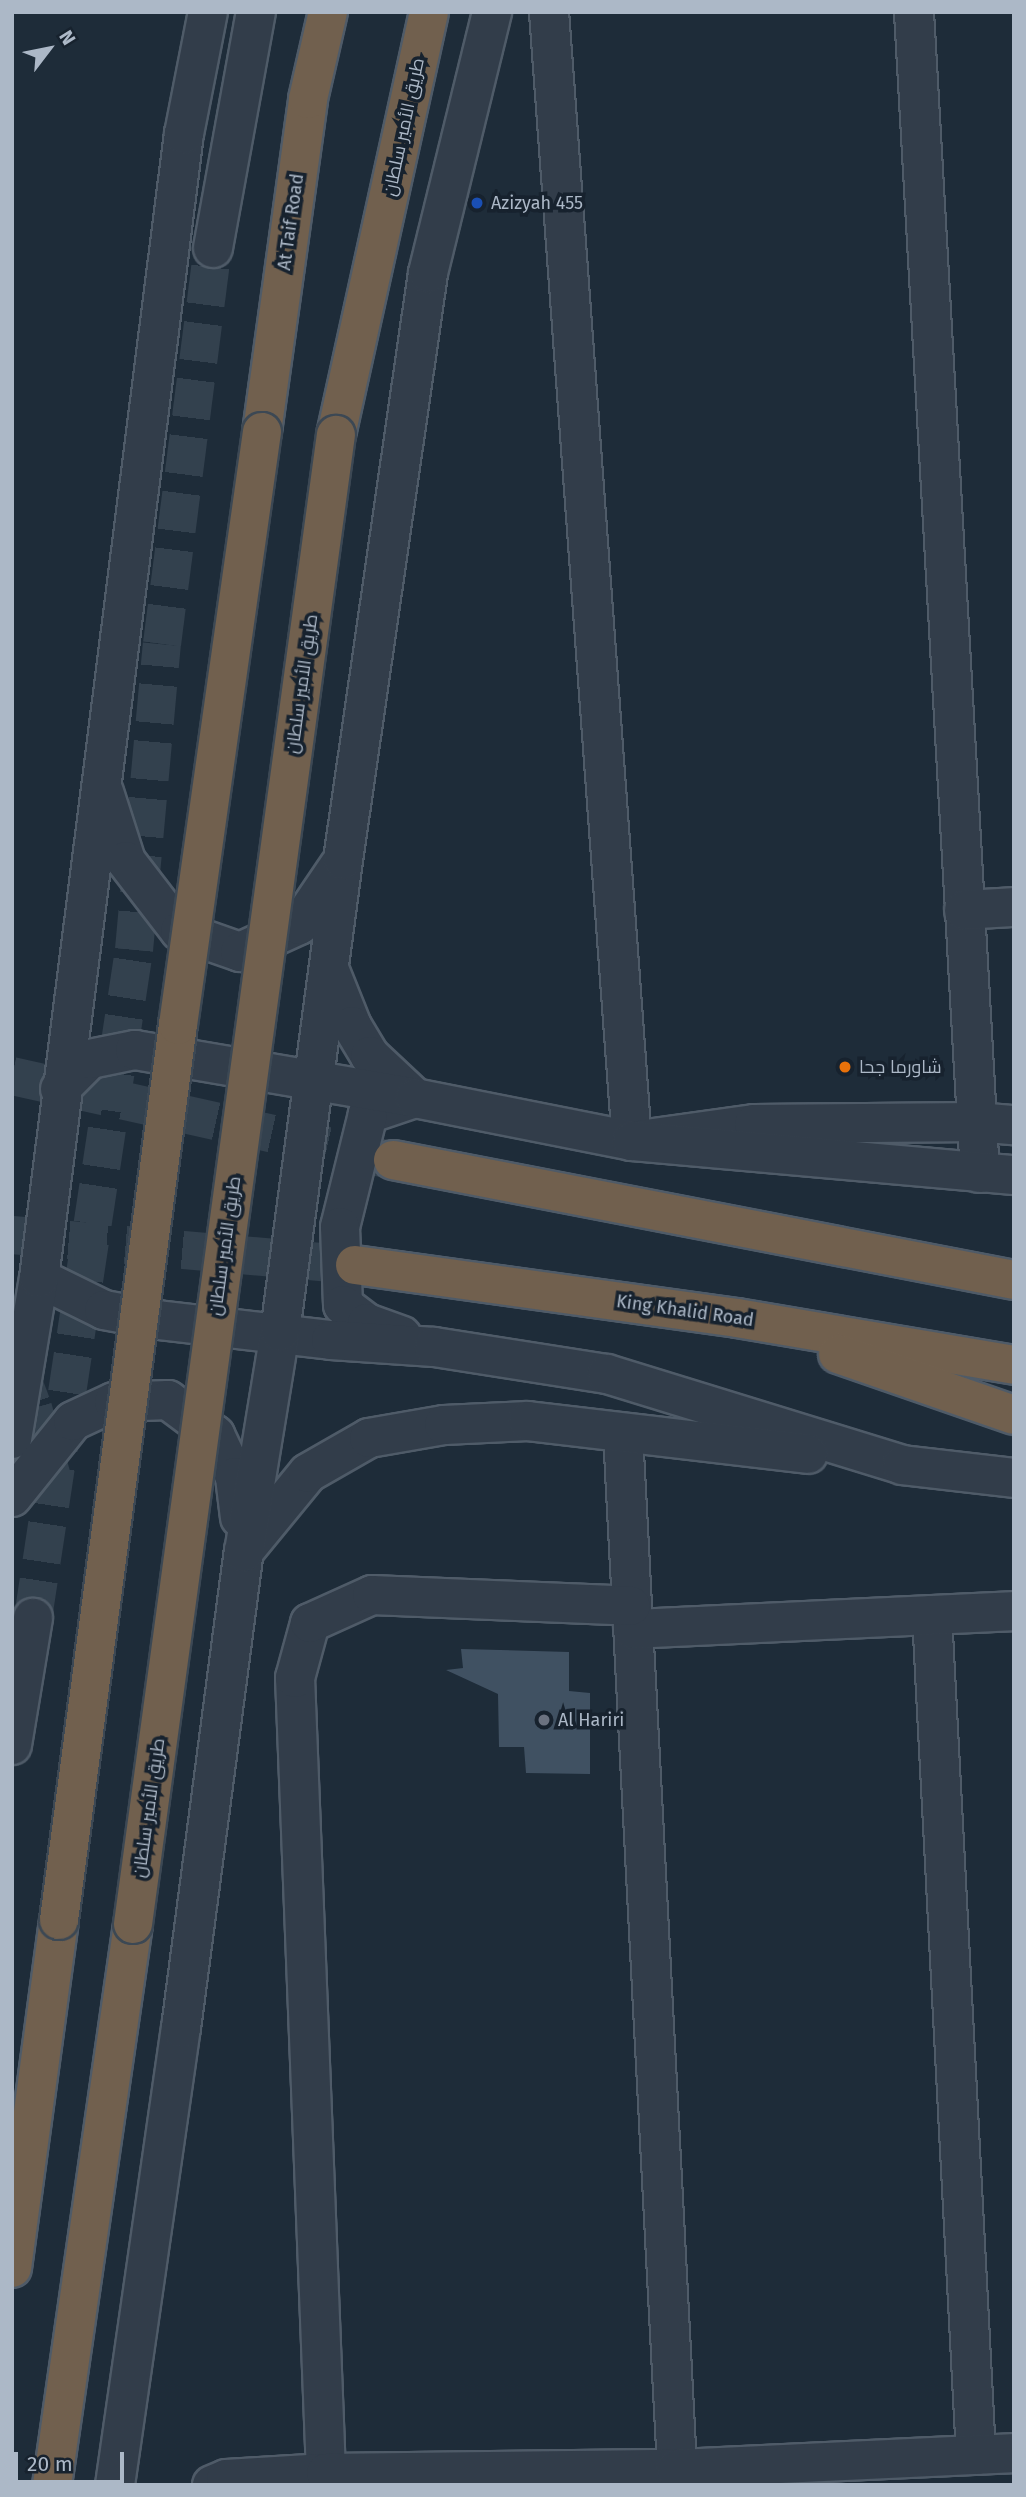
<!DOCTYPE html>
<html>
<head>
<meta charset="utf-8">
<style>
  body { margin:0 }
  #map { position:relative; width:1026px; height:2497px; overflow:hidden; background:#1e2c39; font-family:"Fira Sans",Cairo,sans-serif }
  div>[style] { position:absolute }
  .building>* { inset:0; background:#405162 }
  .minor-tunnel>* { height:38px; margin-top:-19px; transform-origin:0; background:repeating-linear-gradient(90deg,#33414e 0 38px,transparent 0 57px) }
  .highway-tunnel>* { height:38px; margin-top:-19px; transform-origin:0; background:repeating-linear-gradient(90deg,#33414e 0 38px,transparent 0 57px) }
  .roads { filter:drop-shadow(2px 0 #4f5b68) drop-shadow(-2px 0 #4f5b68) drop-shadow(0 2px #4f5b68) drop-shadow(0 -2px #4f5b68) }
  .minor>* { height:38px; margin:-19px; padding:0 19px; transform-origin:19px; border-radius:19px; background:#323d4a }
  .highway>* { height:38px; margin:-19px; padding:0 19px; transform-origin:19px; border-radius:19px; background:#71604e }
  .bridges { filter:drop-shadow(2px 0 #3c4854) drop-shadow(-2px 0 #3c4854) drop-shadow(0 2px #3c4854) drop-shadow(0 -2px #3c4854) }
  .highway-bridge>* { height:38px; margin:-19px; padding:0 19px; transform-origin:19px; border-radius:19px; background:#71604e }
  .dots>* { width:19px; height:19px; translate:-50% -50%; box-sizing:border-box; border:4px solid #17222e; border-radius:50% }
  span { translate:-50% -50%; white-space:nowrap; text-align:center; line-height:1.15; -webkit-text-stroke:7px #17222e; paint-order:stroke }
  .street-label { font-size:18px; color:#acb8c7 }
  .poi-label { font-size:18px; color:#acb8c7 }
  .left { translate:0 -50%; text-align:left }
  .frame { position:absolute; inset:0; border:14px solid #acb8c7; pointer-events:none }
  .north { position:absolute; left:14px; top:14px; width:70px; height:70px; -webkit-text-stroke:5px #17222e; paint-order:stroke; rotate:58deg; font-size:19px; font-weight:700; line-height:28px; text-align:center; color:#acb8c7 }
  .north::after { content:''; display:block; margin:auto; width:24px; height:32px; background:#acb8c7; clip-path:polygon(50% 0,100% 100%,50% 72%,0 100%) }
  .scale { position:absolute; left:14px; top:2452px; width:110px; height:32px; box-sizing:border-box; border:4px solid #acb8c7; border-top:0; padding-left:9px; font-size:21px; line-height:24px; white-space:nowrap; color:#acb8c7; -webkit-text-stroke:5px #17222e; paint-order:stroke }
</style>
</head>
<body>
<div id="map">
  <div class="building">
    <i style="clip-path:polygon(461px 1649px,569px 1652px,569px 1691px,590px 1693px,590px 1774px,526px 1773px,524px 1747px,499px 1747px,498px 1694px,446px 1670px,463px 1668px)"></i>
  </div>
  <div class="minor-tunnel">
    <i style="left:33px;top:1618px;width:676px;rotate:-81.4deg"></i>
    <i style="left:134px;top:950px;width:307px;rotate:-84.8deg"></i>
    <i style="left:162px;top:644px;width:399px;rotate:-82.7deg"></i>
  </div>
  <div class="highway-tunnel">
    <i style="left:12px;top:1076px;width:388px;rotate:12.5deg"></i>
    <i style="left:12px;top:1235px;width:344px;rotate:5deg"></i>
    <i style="left:18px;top:1368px;width:43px;rotate:69.4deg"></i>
    <i style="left:33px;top:1408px;width:76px;rotate:74.7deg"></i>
  </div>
  <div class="roads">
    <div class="minor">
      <i style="left:549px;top:12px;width:1132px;rotate:85.8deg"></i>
      <i style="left:632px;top:1141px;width:123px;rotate:-7.9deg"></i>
      <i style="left:754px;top:1124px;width:223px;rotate:-0.5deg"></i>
      <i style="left:977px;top:1122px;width:37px;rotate:5deg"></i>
      <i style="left:914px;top:12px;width:1163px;rotate:86.75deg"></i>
      <i style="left:213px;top:248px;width:240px;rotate:-79.7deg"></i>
      <i style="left:104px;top:792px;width:72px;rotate:72.3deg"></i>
      <i style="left:126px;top:861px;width:88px;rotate:52.4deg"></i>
      <i style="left:180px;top:931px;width:64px;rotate:19.3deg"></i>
      <i style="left:240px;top:952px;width:65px;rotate:-24.6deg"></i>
      <i style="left:299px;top:925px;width:71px;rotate:-55.9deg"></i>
      <i style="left:964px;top:910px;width:50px;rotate:-3.4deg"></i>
      <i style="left:330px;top:971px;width:59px;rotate:68.2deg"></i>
      <i style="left:352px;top:1026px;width:35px;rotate:59deg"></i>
      <i style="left:370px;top:1056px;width:62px;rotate:43deg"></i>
      <i style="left:415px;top:1098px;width:50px;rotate:161.2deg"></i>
      <i style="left:368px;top:1114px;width:116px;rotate:103.9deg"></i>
      <i style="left:340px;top:1227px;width:78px;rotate:87.8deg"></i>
      <i style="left:343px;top:1305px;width:30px;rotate:37deg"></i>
      <i style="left:367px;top:1323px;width:37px;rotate:20deg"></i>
      <i style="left:60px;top:1089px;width:42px;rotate:-45deg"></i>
      <i style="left:90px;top:1059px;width:46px;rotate:-11.3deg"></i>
      <i style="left:135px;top:1050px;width:284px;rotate:9.7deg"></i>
      <i style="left:415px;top:1098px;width:221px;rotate:11.2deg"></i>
      <i style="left:632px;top:1141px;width:384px;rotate:5.1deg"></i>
      <i style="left:39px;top:1278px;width:72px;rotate:26.2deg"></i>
      <i style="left:104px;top:1310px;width:55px;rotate:10.5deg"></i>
      <i style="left:158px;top:1320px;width:174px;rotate:6.6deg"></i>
      <i style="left:331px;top:1340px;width:103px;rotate:3.9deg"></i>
      <i style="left:434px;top:1347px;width:175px;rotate:8.9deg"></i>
      <i style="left:607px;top:1374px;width:309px;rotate:17.1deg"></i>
      <i style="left:902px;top:1465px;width:113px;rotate:6.6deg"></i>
      <i style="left:623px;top:1433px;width:1053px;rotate:87.01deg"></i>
      <i style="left:12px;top:1439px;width:163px;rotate:-80.5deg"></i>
      <i style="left:39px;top:1278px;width:1153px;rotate:-82.78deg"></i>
      <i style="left:184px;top:134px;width:124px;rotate:-78.9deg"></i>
      <i style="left:12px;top:1497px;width:97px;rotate:-51.2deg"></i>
      <i style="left:73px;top:1421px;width:45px;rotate:-24.9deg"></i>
      <i style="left:114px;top:1402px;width:54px;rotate:-2.1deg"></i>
      <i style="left:168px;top:1400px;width:59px;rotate:36.7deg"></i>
      <i style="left:215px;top:1435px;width:47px;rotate:64.5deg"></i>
      <i style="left:235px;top:1477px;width:41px;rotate:83deg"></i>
      <i style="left:245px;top:1550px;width:99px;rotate:-50.7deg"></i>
      <i style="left:308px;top:1473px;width:70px;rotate:-29.8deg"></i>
      <i style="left:369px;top:1438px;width:76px;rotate:-9.8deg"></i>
      <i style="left:444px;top:1425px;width:84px;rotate:-2.7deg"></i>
      <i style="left:528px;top:1421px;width:282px;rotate:6.7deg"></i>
      <i style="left:932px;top:1615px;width:841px;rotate:87deg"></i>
      <i style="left:633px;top:1629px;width:381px;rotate:-2.7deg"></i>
      <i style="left:12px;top:1745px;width:129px;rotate:-80.6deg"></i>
      <i style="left:326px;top:2473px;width:796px;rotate:-92.23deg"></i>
      <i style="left:295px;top:1678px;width:57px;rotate:-74.7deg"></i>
      <i style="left:310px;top:1623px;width:68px;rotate:-24.3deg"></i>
      <i style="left:372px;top:1595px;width:259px;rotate:2.4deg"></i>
      <i style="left:115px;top:2485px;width:462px;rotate:-81.8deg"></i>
      <i style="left:181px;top:2028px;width:480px;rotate:-82.5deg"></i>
      <i style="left:244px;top:1552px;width:223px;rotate:-80.7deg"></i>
      <i style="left:280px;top:1332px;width:476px;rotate:-82.4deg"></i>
      <i style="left:343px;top:860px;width:593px;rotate:-81.76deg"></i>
      <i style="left:428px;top:273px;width:269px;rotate:-76.2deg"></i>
      <i style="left:212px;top:2485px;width:15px;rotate:-23deg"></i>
      <i style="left:226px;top:2479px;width:100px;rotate:-3.4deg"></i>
      <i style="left:326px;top:2473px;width:350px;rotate:-0.7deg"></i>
      <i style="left:676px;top:2469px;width:338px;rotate:-2.7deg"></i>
    </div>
    <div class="highway">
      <i style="left:262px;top:432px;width:336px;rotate:-82.1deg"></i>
      <i style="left:308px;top:99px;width:89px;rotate:-77.1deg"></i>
      <i style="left:336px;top:435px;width:433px;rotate:-77.6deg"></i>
      <i style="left:393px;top:1160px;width:632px;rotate:10.94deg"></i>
      <i style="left:355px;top:1265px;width:386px;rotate:7.9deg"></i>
      <i style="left:737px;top:1318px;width:281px;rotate:9.6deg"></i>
      <i style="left:838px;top:1354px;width:186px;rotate:19.1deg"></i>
      <i style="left:12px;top:2268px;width:351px;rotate:-82.3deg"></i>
      <i style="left:52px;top:2485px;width:567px;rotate:-81.78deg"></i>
    </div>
  </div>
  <div class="bridges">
    <div class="highway-bridge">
      <i style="left:59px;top:1920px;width:903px;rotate:-82.43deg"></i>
      <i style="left:178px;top:1025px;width:599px;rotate:-81.94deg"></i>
      <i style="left:133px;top:1924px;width:1503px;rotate:-82.24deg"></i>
    </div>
  </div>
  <div class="dots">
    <i style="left:477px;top:203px;background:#1a4fb4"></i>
    <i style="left:845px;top:1067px;background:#e8710a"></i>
    <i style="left:544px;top:1720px;background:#6b7280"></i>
  </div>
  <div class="street-label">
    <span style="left:404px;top:127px;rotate:-78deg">طريق الأمير سلطان</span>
    <span style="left:291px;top:222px;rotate:-82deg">At Taif Road</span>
    <span style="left:302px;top:684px;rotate:-82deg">طريق الأمير سلطان</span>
    <span style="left:225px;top:1246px;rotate:-82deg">طريق الأمير سلطان</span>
    <span style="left:685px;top:1311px;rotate:8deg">King Khalid Road</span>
    <span style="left:149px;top:1808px;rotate:-82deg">طريق الأمير سلطان</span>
  </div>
  <div class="poi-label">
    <span class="left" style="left:491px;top:203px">Azizyah 455</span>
    <span class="left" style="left:859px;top:1067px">شاورما جحا</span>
    <span class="left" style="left:558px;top:1720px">Al Hariri</span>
  </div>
  <div class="frame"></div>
  <div class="north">N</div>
  <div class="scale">20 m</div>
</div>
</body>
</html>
